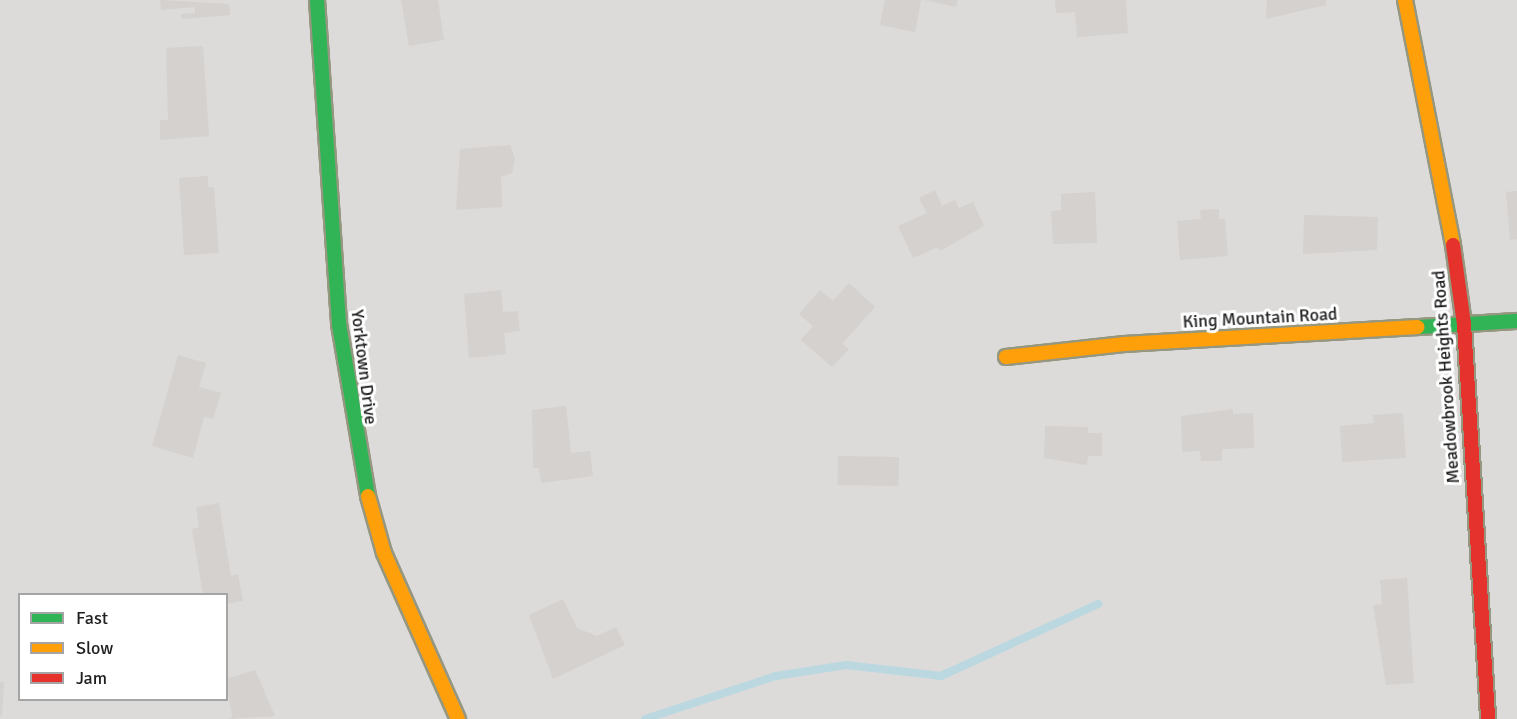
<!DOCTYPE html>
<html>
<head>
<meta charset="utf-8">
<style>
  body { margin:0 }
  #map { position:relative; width:1517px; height:719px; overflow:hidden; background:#edebe8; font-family:Signika,sans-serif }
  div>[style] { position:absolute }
  .residential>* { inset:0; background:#dcdbd9 }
  .stream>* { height:8px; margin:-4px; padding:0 4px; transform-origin:4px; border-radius:4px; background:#bbd8e1 }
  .building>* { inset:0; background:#d4d1cf; transform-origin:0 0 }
  .roads { filter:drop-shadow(2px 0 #959780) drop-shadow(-2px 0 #959780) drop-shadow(0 2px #959780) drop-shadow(0 -2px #959780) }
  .fast>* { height:14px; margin:-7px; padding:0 7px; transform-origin:7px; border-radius:7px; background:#30b455 }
  .slow>* { height:14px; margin:-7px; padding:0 7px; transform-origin:7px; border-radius:7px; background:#ff9f0a }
  .jam>* { height:14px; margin:-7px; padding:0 7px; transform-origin:7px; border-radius:7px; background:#e5322d }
  span { translate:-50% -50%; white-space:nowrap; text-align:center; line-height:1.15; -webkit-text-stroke:6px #fff; paint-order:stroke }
  .street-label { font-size:18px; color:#1f1f1f }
  .legend { position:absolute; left:18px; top:593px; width:210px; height:108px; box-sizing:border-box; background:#fff; border:2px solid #a5a5a5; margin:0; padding:8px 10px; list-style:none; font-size:18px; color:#1f1f1f }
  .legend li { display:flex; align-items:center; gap:12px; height:30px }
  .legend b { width:30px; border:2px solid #a5a5a5 }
</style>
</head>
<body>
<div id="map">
  <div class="residential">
    <i style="clip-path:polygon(evenodd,0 0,1517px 0,1517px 719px,0 719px,0 0,20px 594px,226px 594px,226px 700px,20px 700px,20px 594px)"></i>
  </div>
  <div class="stream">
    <i style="left:645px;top:719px;width:138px;rotate:-18.2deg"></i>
    <i style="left:776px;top:676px;width:71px;rotate:-8.9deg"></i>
    <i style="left:846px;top:665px;width:96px;rotate:6.6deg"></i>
    <i style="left:941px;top:676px;width:173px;rotate:-24.6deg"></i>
  </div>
  <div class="building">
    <i style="clip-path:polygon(160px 0,229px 4px,230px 15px,182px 19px,181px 14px,195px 13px,195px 7px,161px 10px)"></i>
    <i style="clip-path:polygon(401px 0,438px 0,444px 40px,409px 46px)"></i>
    <i style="clip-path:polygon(885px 0,921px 0,915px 32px,880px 25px)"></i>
    <i style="clip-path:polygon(924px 0,958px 0,956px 7px)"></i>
    <i style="clip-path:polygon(1055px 0,1126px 0,1128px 33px,1077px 37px,1075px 12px,1056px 13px)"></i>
    <i style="clip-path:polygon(1267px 0,1326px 0,1326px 5px,1266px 19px)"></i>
    <i style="clip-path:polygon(203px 46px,209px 136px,160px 140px,160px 120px,168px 120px,166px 48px)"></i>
    <i style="clip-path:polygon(510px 145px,515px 159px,512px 173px,501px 177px,502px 207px,456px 210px,460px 149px)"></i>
    <i style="clip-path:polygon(208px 176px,208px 187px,214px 187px,219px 253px,184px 255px,179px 178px)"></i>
    <i style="clip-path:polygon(935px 190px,942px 206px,955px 200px,959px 208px,973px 202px,984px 226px,940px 251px,938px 247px,913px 258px,898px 226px,927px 213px,919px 198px)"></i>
    <i style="clip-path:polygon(1517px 191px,1517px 239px,1510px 240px,1506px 192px)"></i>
    <i style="clip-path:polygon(1095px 192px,1097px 243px,1053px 244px,1051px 211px,1061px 210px,1061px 194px)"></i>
    <i style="clip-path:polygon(1219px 209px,1219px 219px,1225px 219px,1228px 256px,1180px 260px,1177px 221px,1201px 219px,1200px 210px)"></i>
    <i style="clip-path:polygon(1304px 215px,1378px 217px,1377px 250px,1303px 254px)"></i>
    <i style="clip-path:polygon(849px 283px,875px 307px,842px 344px,849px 349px,832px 367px,801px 340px,813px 326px,799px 314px,820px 290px,833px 301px)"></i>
    <i style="clip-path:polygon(501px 290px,503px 312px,518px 311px,520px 331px,504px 333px,506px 354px,469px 358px,464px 294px)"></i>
    <i style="clip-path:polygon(178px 355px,206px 363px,199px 387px,221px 393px,213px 419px,204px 417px,193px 458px,152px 446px)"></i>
    <i style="clip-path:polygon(566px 406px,571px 453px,590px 451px,593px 476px,541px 483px,539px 468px,533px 468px,532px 410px)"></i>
    <i style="clip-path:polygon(1233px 409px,1233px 414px,1253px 413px,1254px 448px,1222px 449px,1222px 461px,1201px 461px,1200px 451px,1182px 452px,1181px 416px)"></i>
    <i style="clip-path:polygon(1403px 413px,1406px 458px,1342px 462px,1340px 426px,1374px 423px,1373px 415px)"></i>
    <i style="clip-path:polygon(1045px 426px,1088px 427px,1088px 433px,1102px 433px,1102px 456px,1088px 456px,1087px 465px,1044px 458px)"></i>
    <i style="left:838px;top:456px;width:61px;height:29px;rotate:1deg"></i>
    <i style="clip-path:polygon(219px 503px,231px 576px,238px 574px,243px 601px,226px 604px,226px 594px,203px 594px,192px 529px,199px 527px,196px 507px)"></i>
    <i style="clip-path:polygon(1407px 578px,1414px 683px,1386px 685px,1373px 605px,1382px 604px,1380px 580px)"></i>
    <i style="clip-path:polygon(563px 599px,577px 628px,597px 636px,616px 627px,625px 645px,553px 679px,529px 615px)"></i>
    <i style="clip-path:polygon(255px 670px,275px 716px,228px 719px,232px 717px,226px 679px)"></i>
    <i style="clip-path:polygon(0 682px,4px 682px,2px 716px,0 716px)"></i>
  </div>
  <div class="roads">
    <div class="fast">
      <i style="left:317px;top:0;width:325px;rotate:86.1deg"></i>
      <i style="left:339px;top:324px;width:174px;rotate:80.4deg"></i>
      <i style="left:1418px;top:327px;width:99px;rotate:-3.5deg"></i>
    </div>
    <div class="slow">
      <i style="left:1405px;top:0;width:250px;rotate:78.9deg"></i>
      <i style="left:1006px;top:357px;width:119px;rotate:-6.3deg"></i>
      <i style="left:1124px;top:344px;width:294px;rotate:-3.3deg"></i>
      <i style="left:368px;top:496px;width:59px;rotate:74.3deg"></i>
      <i style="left:384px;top:553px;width:182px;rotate:66deg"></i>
    </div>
    <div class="jam">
      <i style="left:1453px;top:245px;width:80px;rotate:82.1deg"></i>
      <i style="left:1464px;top:324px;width:396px;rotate:86.5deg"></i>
    </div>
  </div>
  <div class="street-label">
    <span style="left:1260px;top:318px;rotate:-3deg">King Mountain Road</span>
    <span style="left:364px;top:367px;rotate:83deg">Yorktown Drive</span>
    <span style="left:1446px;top:377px;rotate:-94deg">Meadowbrook Heights Road</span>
  </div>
  <ul class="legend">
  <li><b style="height:8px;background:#30b455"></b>Fast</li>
  <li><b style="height:8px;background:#ff9f0a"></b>Slow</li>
  <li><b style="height:8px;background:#e5322d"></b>Jam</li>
  </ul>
</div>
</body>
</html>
